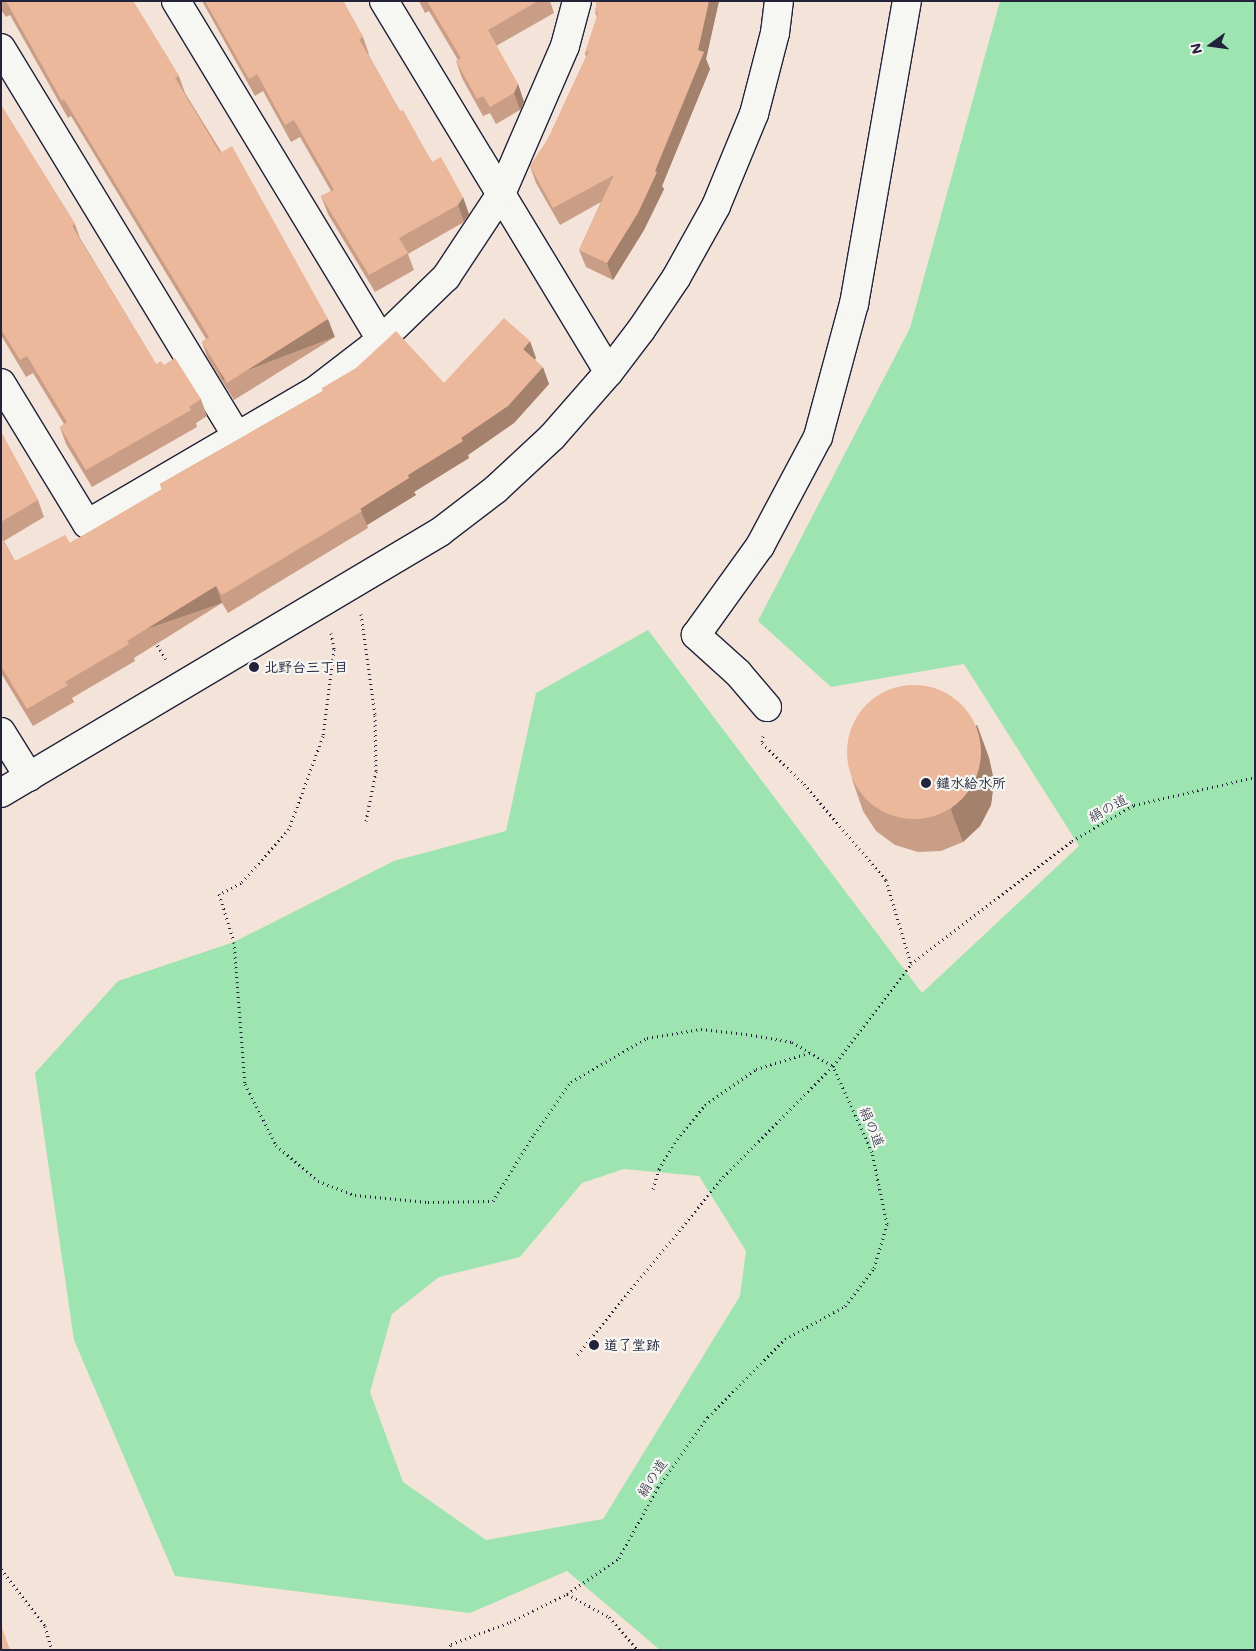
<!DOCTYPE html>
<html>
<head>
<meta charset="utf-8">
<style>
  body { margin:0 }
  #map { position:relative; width:1256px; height:1651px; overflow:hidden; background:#f3e3d8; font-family:Mali,"Klee One",sans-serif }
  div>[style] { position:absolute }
  .green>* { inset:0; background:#9ee4b1 }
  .path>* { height:3px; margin-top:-1.5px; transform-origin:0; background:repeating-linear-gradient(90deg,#22223b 0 1px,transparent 0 5px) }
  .roads { filter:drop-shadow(1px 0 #22223b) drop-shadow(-1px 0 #22223b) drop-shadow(0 1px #22223b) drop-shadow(0 -1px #22223b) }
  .minor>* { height:28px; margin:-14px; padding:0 14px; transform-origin:14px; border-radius:14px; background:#f6f6f2 }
  .tertiary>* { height:28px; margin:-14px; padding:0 14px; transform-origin:14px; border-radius:14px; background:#f6f6f2 }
  .wall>* { inset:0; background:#ca9e86 }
  .shaded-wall>* { inset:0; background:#a4816d; transform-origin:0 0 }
  .building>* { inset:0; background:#ebb89c }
  .round { border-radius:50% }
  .dots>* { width:14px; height:14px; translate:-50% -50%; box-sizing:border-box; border:2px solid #f6f6f2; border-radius:50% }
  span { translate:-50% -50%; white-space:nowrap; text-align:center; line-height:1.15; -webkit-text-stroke:4.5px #f6f6f2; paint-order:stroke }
  .poi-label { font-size:14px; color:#22223b; font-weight:700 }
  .left { translate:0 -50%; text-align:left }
  .street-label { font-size:14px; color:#22223b }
  .frame { position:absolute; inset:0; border:2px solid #22223b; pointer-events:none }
  .north { position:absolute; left:1186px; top:20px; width:50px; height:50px; -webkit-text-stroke:4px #f6f6f2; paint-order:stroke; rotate:256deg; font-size:14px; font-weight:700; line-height:20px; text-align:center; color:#22223b }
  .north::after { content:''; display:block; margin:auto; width:18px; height:22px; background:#22223b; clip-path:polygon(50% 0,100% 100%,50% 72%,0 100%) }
</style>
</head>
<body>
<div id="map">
  <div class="green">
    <i style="clip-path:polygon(evenodd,1000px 1px,1255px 1px,1255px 1650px,660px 1650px,567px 1571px,470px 1613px,175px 1576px,74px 1340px,35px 1073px,118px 981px,234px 942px,394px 861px,506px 831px,536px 693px,648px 630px,922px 993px,1079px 846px,964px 664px,831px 687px,758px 621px,910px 328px,1000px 1px,624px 1169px,699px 1176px,746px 1251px,740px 1296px,603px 1519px,486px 1540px,403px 1482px,370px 1392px,392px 1314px,439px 1277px,520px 1257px,582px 1183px,624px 1169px)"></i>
  </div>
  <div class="path">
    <i style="left:361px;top:614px;width:102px;rotate:82.1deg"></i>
    <i style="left:375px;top:715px;width:56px;rotate:89deg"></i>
    <i style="left:376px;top:771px;width:51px;rotate:101.3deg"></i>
    <i style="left:331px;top:633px;width:16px;rotate:79deg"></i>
    <i style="left:334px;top:649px;width:88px;rotate:97.2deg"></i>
    <i style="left:323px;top:736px;width:99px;rotate:110.1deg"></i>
    <i style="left:289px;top:829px;width:72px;rotate:131.6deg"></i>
    <i style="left:241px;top:883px;width:25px;rotate:153deg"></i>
    <i style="left:219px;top:894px;width:50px;rotate:72.6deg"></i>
    <i style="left:234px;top:942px;width:142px;rotate:85.6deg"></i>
    <i style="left:245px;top:1084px;width:68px;rotate:63.1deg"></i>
    <i style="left:276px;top:1145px;width:55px;rotate:40.6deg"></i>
    <i style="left:318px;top:1181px;width:40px;rotate:21deg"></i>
    <i style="left:355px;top:1195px;width:73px;rotate:5.5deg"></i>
    <i style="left:428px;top:1202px;width:65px;rotate:-0.9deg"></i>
    <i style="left:493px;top:1201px;width:79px;rotate:-58.5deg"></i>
    <i style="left:534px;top:1134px;width:64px;rotate:-54.6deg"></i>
    <i style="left:571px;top:1082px;width:88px;rotate:-30.1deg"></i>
    <i style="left:647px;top:1038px;width:55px;rotate:-9.5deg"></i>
    <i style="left:701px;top:1029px;width:45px;rotate:6.3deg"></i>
    <i style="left:746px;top:1034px;width:47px;rotate:9.9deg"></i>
    <i style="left:792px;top:1042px;width:48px;rotate:30.3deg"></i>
    <i style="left:833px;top:1066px;width:155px;rotate:134.7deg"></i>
    <i style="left:724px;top:1176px;width:233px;rotate:129.4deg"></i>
    <i style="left:155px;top:641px;width:21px;rotate:59deg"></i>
    <i style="left:763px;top:736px;width:7px;rotate:98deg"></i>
    <i style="left:762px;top:743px;width:59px;rotate:44.3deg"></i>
    <i style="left:804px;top:784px;width:126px;rotate:49.5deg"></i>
    <i style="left:886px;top:880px;width:88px;rotate:73.4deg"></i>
    <i style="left:653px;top:1189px;width:21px;rotate:-73deg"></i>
    <i style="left:659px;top:1169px;width:35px;rotate:-59deg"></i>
    <i style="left:677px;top:1139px;width:44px;rotate:-50.5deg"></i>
    <i style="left:705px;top:1105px;width:62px;rotate:-35.2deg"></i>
    <i style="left:756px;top:1069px;width:59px;rotate:-16.9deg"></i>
    <i style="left:1px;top:1569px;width:72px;rotate:52.3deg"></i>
    <i style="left:45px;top:1626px;width:25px;rotate:74deg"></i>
    <i style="left:567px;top:1594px;width:48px;rotate:28.7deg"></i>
    <i style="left:609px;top:1617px;width:44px;rotate:48.7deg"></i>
    <i style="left:447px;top:1650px;width:7px;rotate:-56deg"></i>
    <i style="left:451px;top:1644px;width:63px;rotate:-20.4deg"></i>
    <i style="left:510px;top:1622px;width:64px;rotate:-26.2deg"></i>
    <i style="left:567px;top:1594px;width:63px;rotate:-34.7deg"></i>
    <i style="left:619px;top:1558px;width:81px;rotate:-61.2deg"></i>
    <i style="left:658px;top:1487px;width:86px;rotate:-54.5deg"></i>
    <i style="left:708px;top:1417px;width:110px;rotate:-45.4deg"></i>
    <i style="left:785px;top:1339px;width:68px;rotate:-28.8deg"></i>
    <i style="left:845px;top:1306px;width:48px;rotate:-52.7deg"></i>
    <i style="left:874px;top:1268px;width:46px;rotate:-73.5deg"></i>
    <i style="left:887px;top:1224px;width:74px;rotate:-101.8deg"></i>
    <i style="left:872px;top:1152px;width:94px;rotate:-114.4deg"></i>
    <i style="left:833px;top:1066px;width:128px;rotate:-52.6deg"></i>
    <i style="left:911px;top:964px;width:203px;rotate:-37.4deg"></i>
    <i style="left:1072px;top:841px;width:72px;rotate:-30.1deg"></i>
    <i style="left:1134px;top:805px;width:124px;rotate:-13deg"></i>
  </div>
  <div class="roads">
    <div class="minor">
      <i style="left:176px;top:1px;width:396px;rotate:58.8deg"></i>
      <i style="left:384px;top:1px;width:434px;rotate:58.8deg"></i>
      <i style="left:1px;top:48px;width:454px;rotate:58.7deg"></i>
      <i style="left:1px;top:383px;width:165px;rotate:58.6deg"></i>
      <i style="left:87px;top:524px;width:265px;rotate:-30.3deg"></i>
      <i style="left:316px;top:390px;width:82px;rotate:-37.6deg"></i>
      <i style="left:381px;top:340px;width:91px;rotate:-44.1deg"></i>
      <i style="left:446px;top:277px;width:100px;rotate:-56.5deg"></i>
      <i style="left:501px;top:194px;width:161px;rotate:-66.6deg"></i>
      <i style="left:565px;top:46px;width:47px;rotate:-75.1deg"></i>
      <i style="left:767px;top:707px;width:45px;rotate:-130.5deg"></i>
      <i style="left:738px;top:673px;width:57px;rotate:-137.9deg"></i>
      <i style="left:696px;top:635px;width:110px;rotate:-54.3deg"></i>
      <i style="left:760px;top:546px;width:123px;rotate:-62deg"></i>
      <i style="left:818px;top:437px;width:138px;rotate:-74.9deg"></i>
      <i style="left:854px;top:304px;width:308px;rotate:-80.1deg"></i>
      <i style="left:1px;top:732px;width:53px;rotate:58.1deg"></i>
    </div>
    <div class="tertiary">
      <i style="left:1px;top:793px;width:511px;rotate:-30.73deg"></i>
      <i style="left:440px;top:532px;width:71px;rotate:-37.5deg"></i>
      <i style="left:496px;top:489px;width:76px;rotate:-42.9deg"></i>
      <i style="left:552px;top:437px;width:86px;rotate:-48.8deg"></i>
      <i style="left:609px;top:372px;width:53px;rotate:-52.7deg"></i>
      <i style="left:641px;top:330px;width:63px;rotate:-56.1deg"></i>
      <i style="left:676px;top:278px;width:82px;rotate:-60.9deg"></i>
      <i style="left:716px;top:206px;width:100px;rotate:-67.6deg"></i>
      <i style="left:754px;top:114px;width:84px;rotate:-75.5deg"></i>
      <i style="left:775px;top:33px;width:32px;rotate:-83deg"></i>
    </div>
  </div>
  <div class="wall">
    <i style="clip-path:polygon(1px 1px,133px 1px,179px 76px,185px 93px,335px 337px,234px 400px,208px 359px,202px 342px,206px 339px,71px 116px,68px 118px,10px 15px,6px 17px,1px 10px)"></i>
    <i style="clip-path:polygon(202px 1px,343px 1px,363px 37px,369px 54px,368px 54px,400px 111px,432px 162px,469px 214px,464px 222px,408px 254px,414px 270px,375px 292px,328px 214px,321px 196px,331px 191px,300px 137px,291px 142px,263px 91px,255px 96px)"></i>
    <i style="clip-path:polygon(419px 1px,550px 1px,554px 13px,496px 46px,518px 84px,524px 102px,520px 110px,496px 124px,490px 113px,483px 116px,462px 78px,456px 61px,458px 60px,429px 11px,425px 13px)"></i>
    <i style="clip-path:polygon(597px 1px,719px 1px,706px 59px,710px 69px,662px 186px,664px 189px,644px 230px,613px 280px,586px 267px,579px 250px,601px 202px,560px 225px,536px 183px,530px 166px,548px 139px,586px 57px,585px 53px,597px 17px,595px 12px)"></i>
    <i style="clip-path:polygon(1px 105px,75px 224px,80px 238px,156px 364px,164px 365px,201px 399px,207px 416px,196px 423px,197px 427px,92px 487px,66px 444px,60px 427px,64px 424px,33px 373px,26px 377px,1px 335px)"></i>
    <i style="clip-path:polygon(536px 358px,535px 360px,549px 384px,514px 423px,468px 455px,469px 458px,414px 492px,416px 495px,367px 525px,368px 528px,228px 613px,222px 603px,134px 658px,135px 661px,72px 698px,74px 702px,33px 726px,1px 673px,1px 432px,38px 500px,44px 517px,4px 541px,15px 561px,70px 543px,162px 490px,160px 484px,323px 391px,322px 388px,444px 383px)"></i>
    <i style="clip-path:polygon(977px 725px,989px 758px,994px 781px,991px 805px,980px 826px,963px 842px,941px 851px,918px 852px,895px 845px,876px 831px,863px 811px,852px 779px)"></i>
  </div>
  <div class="shaded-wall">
    <i style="clip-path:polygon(709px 1px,719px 1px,706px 59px,710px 69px,662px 186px,664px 189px,644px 230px,613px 280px,607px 263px,655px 171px,698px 50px)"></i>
    <i style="clip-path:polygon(518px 84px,524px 102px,520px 110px,514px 93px)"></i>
    <i style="clip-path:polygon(463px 197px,469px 214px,464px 222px,458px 205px)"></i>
    <i style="left:328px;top:319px;width:19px;height:120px;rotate:69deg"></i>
    <i style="clip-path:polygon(530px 341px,536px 358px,529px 366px,523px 349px)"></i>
    <i style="clip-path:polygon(543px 367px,549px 384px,514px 423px,468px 455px,469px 458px,414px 492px,416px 495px,367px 525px,360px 509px,461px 438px)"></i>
    <i style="left:216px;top:586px;width:18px;height:105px;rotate:71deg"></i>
    <i style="clip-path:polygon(977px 725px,989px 758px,994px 781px,991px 805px,980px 826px,963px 842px,951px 810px)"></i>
  </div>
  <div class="building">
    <i style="clip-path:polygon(6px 1px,133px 1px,179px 76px,175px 78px,220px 153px,232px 146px,328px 319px,227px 383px,202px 342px,209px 337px,64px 99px,62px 101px)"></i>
    <i style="clip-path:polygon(205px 1px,343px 1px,363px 37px,359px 39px,400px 111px,403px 110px,432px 162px,441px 157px,463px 197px,458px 205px,399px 238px,408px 253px,369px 275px,321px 196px,334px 190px,294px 120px,285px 125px,257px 74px,249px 79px)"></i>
    <i style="clip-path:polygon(427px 1px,538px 1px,488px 30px,518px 84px,514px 93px,490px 107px,483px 96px,477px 99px,456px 61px,461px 58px)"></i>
    <i style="clip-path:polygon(597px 1px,709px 1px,698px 50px,704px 52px,655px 171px,657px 172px,638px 213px,607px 263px,579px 250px,614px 175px,553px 208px,530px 166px,548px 139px,589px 51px,585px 53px,598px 13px,595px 12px)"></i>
    <i style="clip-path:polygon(1px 105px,75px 224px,72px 226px,156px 364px,161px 361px,164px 365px,175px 358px,201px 399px,189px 407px,191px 410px,86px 470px,60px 427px,67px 422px,27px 356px,20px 360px,1px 329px)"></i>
    <i style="clip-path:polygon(504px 318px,530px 341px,523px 349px,543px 367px,508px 406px,461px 438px,463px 441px,408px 475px,409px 478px,360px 509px,362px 511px,222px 595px,216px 586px,127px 641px,129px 644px,65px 682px,68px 685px,27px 709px,1px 666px,1px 537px,15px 561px,65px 535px,70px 543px,162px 489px,160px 484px,323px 391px,322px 388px,356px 368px,396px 331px,444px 383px)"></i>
    <i style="clip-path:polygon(1px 432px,38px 500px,1px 522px)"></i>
    <i class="round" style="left:847px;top:685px;width:134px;height:134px"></i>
    <i style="clip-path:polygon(1px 1625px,10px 1650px,1px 1650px)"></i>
  </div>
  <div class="dots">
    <i style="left:254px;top:667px;background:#22223b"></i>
    <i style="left:926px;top:783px;background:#22223b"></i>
    <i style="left:594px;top:1345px;background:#22223b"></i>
  </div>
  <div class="poi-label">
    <span class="left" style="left:264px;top:667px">北野台三丁目</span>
    <span class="left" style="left:936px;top:783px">鑓水給水所</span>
    <span class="left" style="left:604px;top:1345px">道了堂跡</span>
  </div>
  <div class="street-label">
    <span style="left:1108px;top:808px;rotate:-29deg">絹の道</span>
    <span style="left:872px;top:1127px;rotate:67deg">絹の道</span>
    <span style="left:652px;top:1478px;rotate:-57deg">絹の道</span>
  </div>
  <div class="frame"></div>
  <div class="north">N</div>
</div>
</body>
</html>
